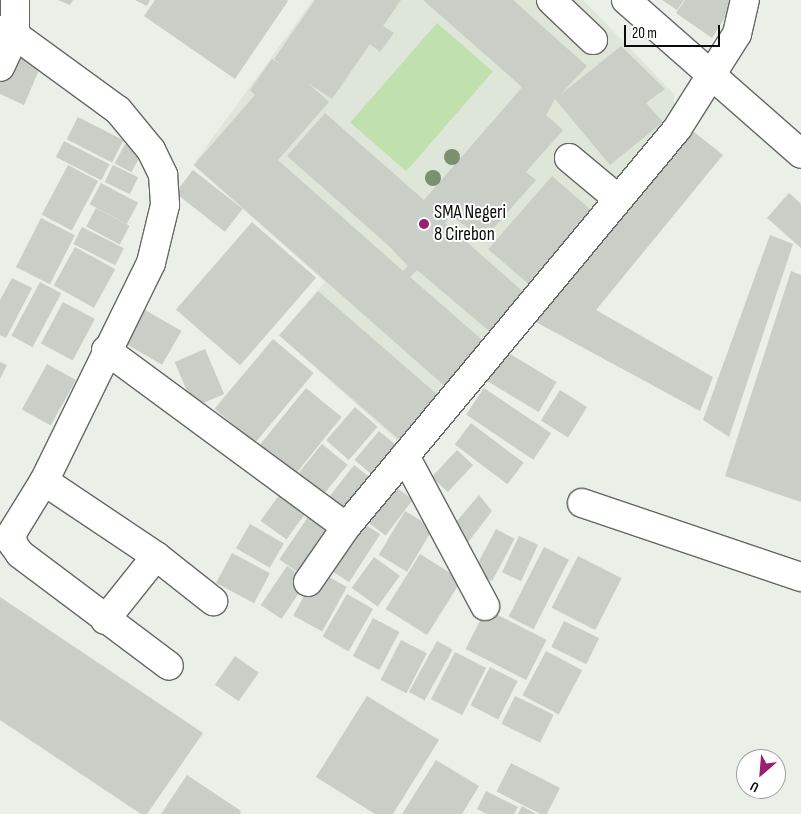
<!DOCTYPE html>
<html>
<head>
<meta charset="utf-8">
<style>
  body { margin:0 }
  #map { position:relative; width:801px; height:814px; overflow:hidden; background:#eaefe8; font-family:"Sofia Sans Condensed",sans-serif }
  div>[style] { position:absolute }
  .built>* { inset:0; background:#dde6d8 }
  .green>* { inset:0; background:#c0e1ae; transform-origin:0 0 }
  .building>* { inset:0; background:#c9cec6; transform-origin:0 0 }
  .roads { filter:drop-shadow(1px 0 #656963) drop-shadow(-1px 0 #656963) drop-shadow(0 1px #656963) drop-shadow(0 -1px #656963) }
  .minor>* { height:28px; margin:-14px; padding:0 14px; transform-origin:14px; border-radius:14px; background:#fff }
  .trees>* { width:16px; height:16px; margin:-8px; border-radius:50%; background:#7c8f6e }
  .dots>* { width:14px; height:14px; translate:-50% -50%; box-sizing:border-box; border:2px solid #fff; border-radius:50% }
  span { translate:-50% -50%; white-space:nowrap; text-align:center; line-height:1.15; -webkit-text-stroke:4px #fff; paint-order:stroke }
  .poi-label { font-size:19px; color:#0a0c09 }
  .left { translate:0 -50%; text-align:left }
  .north { position:absolute; left:736px; top:749px; width:50px; height:50px; box-sizing:border-box; background:#fff; border:1px solid #9d9e9d; border-radius:50%; rotate:207deg; font-size:14px; font-weight:700; line-height:20px; text-align:center; color:#0a0c09 }
  .north::after { content:''; display:block; margin:auto; width:18px; height:22px; background:#9b1d73; clip-path:polygon(50% 0,100% 100%,50% 72%,0 100%) }
  .scale { position:absolute; left:624px; top:25px; width:96px; height:22px; box-sizing:border-box; border:2px solid #0a0c09; border-top:0; padding-left:6px; font-size:15px; line-height:18px; white-space:nowrap; color:#0a0c09; -webkit-text-stroke:4px #fff; paint-order:stroke }
</style>
</head>
<body>
<div id="map">
  <div class="built">
    <i style="clip-path:polygon(313px 0,583px 0,674px 94px,675px 119px,402px 445px,279px 335px,325px 282px,193px 165px)"></i>
  </div>
  <div class="green">
    <i style="left:437px;top:23px;width:74px;height:132px;rotate:41deg"></i>
  </div>
  <div class="building">
    <i style="clip-path:polygon(58px 0,73px 0,70px 5px)"></i>
    <i style="clip-path:polygon(135px 0,150px 0,147px 6px)"></i>
    <i style="clip-path:polygon(155px 0,287px 0,288px 1px,235px 79px,144px 16px)"></i>
    <i style="clip-path:polygon(315px 0,401px 0,383px 26px,394px 33px,380px 52px,370px 44px,332px 99px,308px 83px,329px 102px,278px 160px,403px 271px,408px 266px,389px 246px,287px 156px,325px 113px,424px 200px,519px 91px,522px 87px,423px 0,513px 0,587px 66px,560px 95px,621px 46px,665px 89px,646px 103px,663px 122px,610px 165px,555px 99px,546px 115px,563px 130px,526px 172px,536px 180px,484px 239px,451px 216px,445px 223px,527px 295px,495px 336px,417px 270px,410px 277px,488px 345px,448px 389px,194px 165px,255px 95px,250px 90px,272px 59px,282px 65px,274px 59px)"></i>
    <i style="clip-path:polygon(662px 0,684px 0,677px 10px)"></i>
    <i style="clip-path:polygon(685px 0,736px 0,712px 38px,676px 13px)"></i>
    <i style="clip-path:polygon(13px 51px,42px 63px,24px 105px,0 94px,0 81px)"></i>
    <i style="left:78px;top:117px;width:51px;height:25px;rotate:27deg"></i>
    <i style="clip-path:polygon(689px 128px,723px 155px,596px 310px,713px 377px,700px 411px,534px 321px)"></i>
    <i style="left:64px;top:141px;width:51px;height:18px;rotate:27deg"></i>
    <i style="left:125px;top:144px;width:19px;height:22px;rotate:28deg"></i>
    <i style="left:68px;top:165px;width:34px;height:56px;rotate:28deg"></i>
    <i style="left:113px;top:165px;width:28px;height:19px;rotate:26deg"></i>
    <i style="left:193px;top:170px;width:63px;height:29px;rotate:38deg"></i>
    <i style="left:552px;top:176px;width:57px;height:97px;rotate:41deg"></i>
    <i style="left:101px;top:183px;width:42px;height:24px;rotate:28deg"></i>
    <i style="clip-path:polygon(789px 193px,801px 204px,801px 248px,767px 218px)"></i>
    <i style="left:96px;top:208px;width:38px;height:21px;rotate:28deg"></i>
    <i style="left:41px;top:218px;width:38px;height:55px;rotate:27deg"></i>
    <i style="left:252px;top:222px;width:85px;height:116px;rotate:41deg"></i>
    <i style="left:82px;top:227px;width:47px;height:19px;rotate:27deg"></i>
    <i style="clip-path:polygon(770px 235px,793px 244px,729px 437px,703px 420px)"></i>
    <i style="left:75px;top:247px;width:46px;height:44px;rotate:29deg"></i>
    <i style="clip-path:polygon(791px 271px,801px 275px,801px 502px,725px 476px)"></i>
    <i style="clip-path:polygon(12px 278px,32px 288px,6px 338px,0 335px,0 300px)"></i>
    <i style="left:40px;top:282px;width:24px;height:61px;rotate:28deg"></i>
    <i style="left:318px;top:291px;width:164px;height:59px;rotate:41deg"></i>
    <i style="left:63px;top:302px;width:36px;height:47px;rotate:28deg"></i>
    <i style="left:140px;top:307px;width:48px;height:39px;rotate:30deg"></i>
    <i style="left:273px;top:339px;width:53px;height:91px;rotate:40deg"></i>
    <i style="left:500px;top:348px;width:66px;height:35px;rotate:31deg"></i>
    <i style="left:205px;top:349px;width:49px;height:33px;rotate:67deg"></i>
    <i style="clip-path:polygon(0 362px,7px 365px,0 379px)"></i>
    <i style="left:47px;top:364px;width:33px;height:52px;rotate:29deg"></i>
    <i style="left:306px;top:388px;width:46px;height:78px;rotate:39deg"></i>
    <i style="left:484px;top:388px;width:81px;height:32px;rotate:34deg"></i>
    <i style="left:560px;top:390px;width:32px;height:36px;rotate:32deg"></i>
    <i style="left:355px;top:407px;width:30px;height:44px;rotate:41deg"></i>
    <i style="left:471px;top:423px;width:66px;height:27px;rotate:37deg"></i>
    <i style="left:379px;top:431px;width:34px;height:38px;rotate:40deg"></i>
    <i style="left:322px;top:444px;width:33px;height:48px;rotate:39deg"></i>
    <i style="left:457px;top:450px;width:22px;height:37px;rotate:43deg"></i>
    <i style="left:354px;top:465px;width:31px;height:51px;rotate:38deg"></i>
    <i style="left:388px;top:481px;width:31px;height:45px;rotate:37deg"></i>
    <i style="left:280px;top:494px;width:32px;height:33px;rotate:36deg"></i>
    <i style="clip-path:polygon(479px 495px,492px 511px,463px 549px,451px 528px)"></i>
    <i style="left:405px;top:511px;width:33px;height:51px;rotate:31deg"></i>
    <i style="left:310px;top:514px;width:30px;height:55px;rotate:34deg"></i>
    <i style="left:355px;top:518px;width:30px;height:57px;rotate:33deg"></i>
    <i style="left:250px;top:524px;width:39px;height:28px;rotate:30deg"></i>
    <i style="left:496px;top:529px;width:21px;height:48px;rotate:28deg"></i>
    <i style="left:519px;top:536px;width:21px;height:40px;rotate:25deg"></i>
    <i style="left:544px;top:547px;width:28px;height:78px;rotate:27deg"></i>
    <i style="left:232px;top:553px;width:43px;height:34px;rotate:28deg"></i>
    <i style="left:420px;top:554px;width:49px;height:65px;rotate:32deg"></i>
    <i style="left:578px;top:556px;width:49px;height:58px;rotate:27deg"></i>
    <i style="left:374px;top:557px;width:32px;height:38px;rotate:36deg"></i>
    <i style="left:287px;top:566px;width:25px;height:47px;rotate:34deg"></i>
    <i style="left:318px;top:571px;width:33px;height:51px;rotate:29deg"></i>
    <i style="left:347px;top:594px;width:30px;height:49px;rotate:30deg"></i>
    <i style="clip-path:polygon(0 597px,203px 733px,147px 814px,141px 814px,0 720px)"></i>
    <i style="left:486px;top:609px;width:68px;height:45px;rotate:27deg"></i>
    <i style="left:373px;top:618px;width:30px;height:43px;rotate:28deg"></i>
    <i style="left:564px;top:621px;width:39px;height:29px;rotate:26deg"></i>
    <i style="left:401px;top:640px;width:29px;height:45px;rotate:27deg"></i>
    <i style="left:437px;top:641px;width:18px;height:58px;rotate:29deg"></i>
    <i style="left:546px;top:651px;width:41px;height:50px;rotate:28deg"></i>
    <i style="left:455px;top:652px;width:35px;height:53px;rotate:27deg"></i>
    <i style="left:235px;top:656px;width:29px;height:35px;rotate:35deg"></i>
    <i style="left:490px;top:667px;width:31px;height:43px;rotate:27deg"></i>
    <i style="clip-path:polygon(367px 696px,439px 740px,393px 814px,375px 814px,316px 777px)"></i>
    <i style="left:515px;top:696px;width:43px;height:31px;rotate:26deg"></i>
    <i style="clip-path:polygon(436px 760px,479px 786px,462px 814px,402px 814px)"></i>
    <i style="left:511px;top:763px;width:55px;height:32px;rotate:27deg"></i>
    <i style="clip-path:polygon(187px 775px,241px 811px,240px 814px,161px 814px)"></i>
    <i style="clip-path:polygon(486px 791px,518px 807px,514px 814px,487px 814px,477px 809px)"></i>
    <i style="clip-path:polygon(522px 806px,536px 814px,518px 814px)"></i>
  </div>
  <div class="roads">
    <div class="minor">
      <i style="left:15px;top:0;width:35px;rotate:90deg"></i>
      <i style="left:15px;top:35px;width:127px;rotate:36.1deg"></i>
      <i style="left:118px;top:110px;width:52px;rotate:50.5deg"></i>
      <i style="left:151px;top:150px;width:28px;rotate:64deg"></i>
      <i style="left:163px;top:175px;width:30px;rotate:86deg"></i>
      <i style="left:165px;top:205px;width:60px;rotate:103.6deg"></i>
      <i style="left:151px;top:263px;width:243px;rotate:116.1deg"></i>
      <i style="left:44px;top:481px;width:61px;rotate:121.6deg"></i>
      <i style="left:12px;top:533px;width:11px;rotate:85deg"></i>
      <i style="left:13px;top:544px;width:12px;rotate:55deg"></i>
      <i style="left:20px;top:554px;width:186px;rotate:36.9deg"></i>
      <i style="left:551px;top:0;width:58px;rotate:43.6deg"></i>
      <i style="left:626px;top:0;width:233px;rotate:41.3deg"></i>
      <i style="left:0;top:30px;width:16px;rotate:18deg"></i>
      <i style="left:15px;top:35px;width:35px;rotate:115deg"></i>
      <i style="left:569px;top:158px;width:64px;rotate:39.9deg"></i>
      <i style="left:106px;top:350px;width:298px;rotate:36.4deg"></i>
      <i style="left:405px;top:456px;width:170px;rotate:61.9deg"></i>
      <i style="left:44px;top:481px;width:135px;rotate:33.8deg"></i>
      <i style="left:156px;top:556px;width:73px;rotate:38.3deg"></i>
      <i style="left:582px;top:503px;width:231px;rotate:18.7deg"></i>
      <i style="left:308px;top:582px;width:67px;rotate:-55.4deg"></i>
      <i style="left:346px;top:527px;width:518px;rotate:-50.25deg"></i>
      <i style="left:677px;top:129px;width:112px;rotate:-57.7deg"></i>
      <i style="left:737px;top:34px;width:35px;rotate:-77deg"></i>
      <i style="left:105px;top:620px;width:82px;rotate:-51.4deg"></i>
    </div>
  </div>
  <div class="trees">
    <i style="left:452px;top:157px"></i>
    <i style="left:433px;top:178px"></i>
  </div>
  <div class="dots">
    <i style="left:424px;top:224px;background:#9b1d73"></i>
  </div>
  <div class="poi-label">
    <span class="left" style="left:434px;top:224px">SMA Negeri<br>8 Cirebon</span>
  </div>
  <div class="north">U</div>
  <div class="scale">20 m</div>
</div>
</body>
</html>
